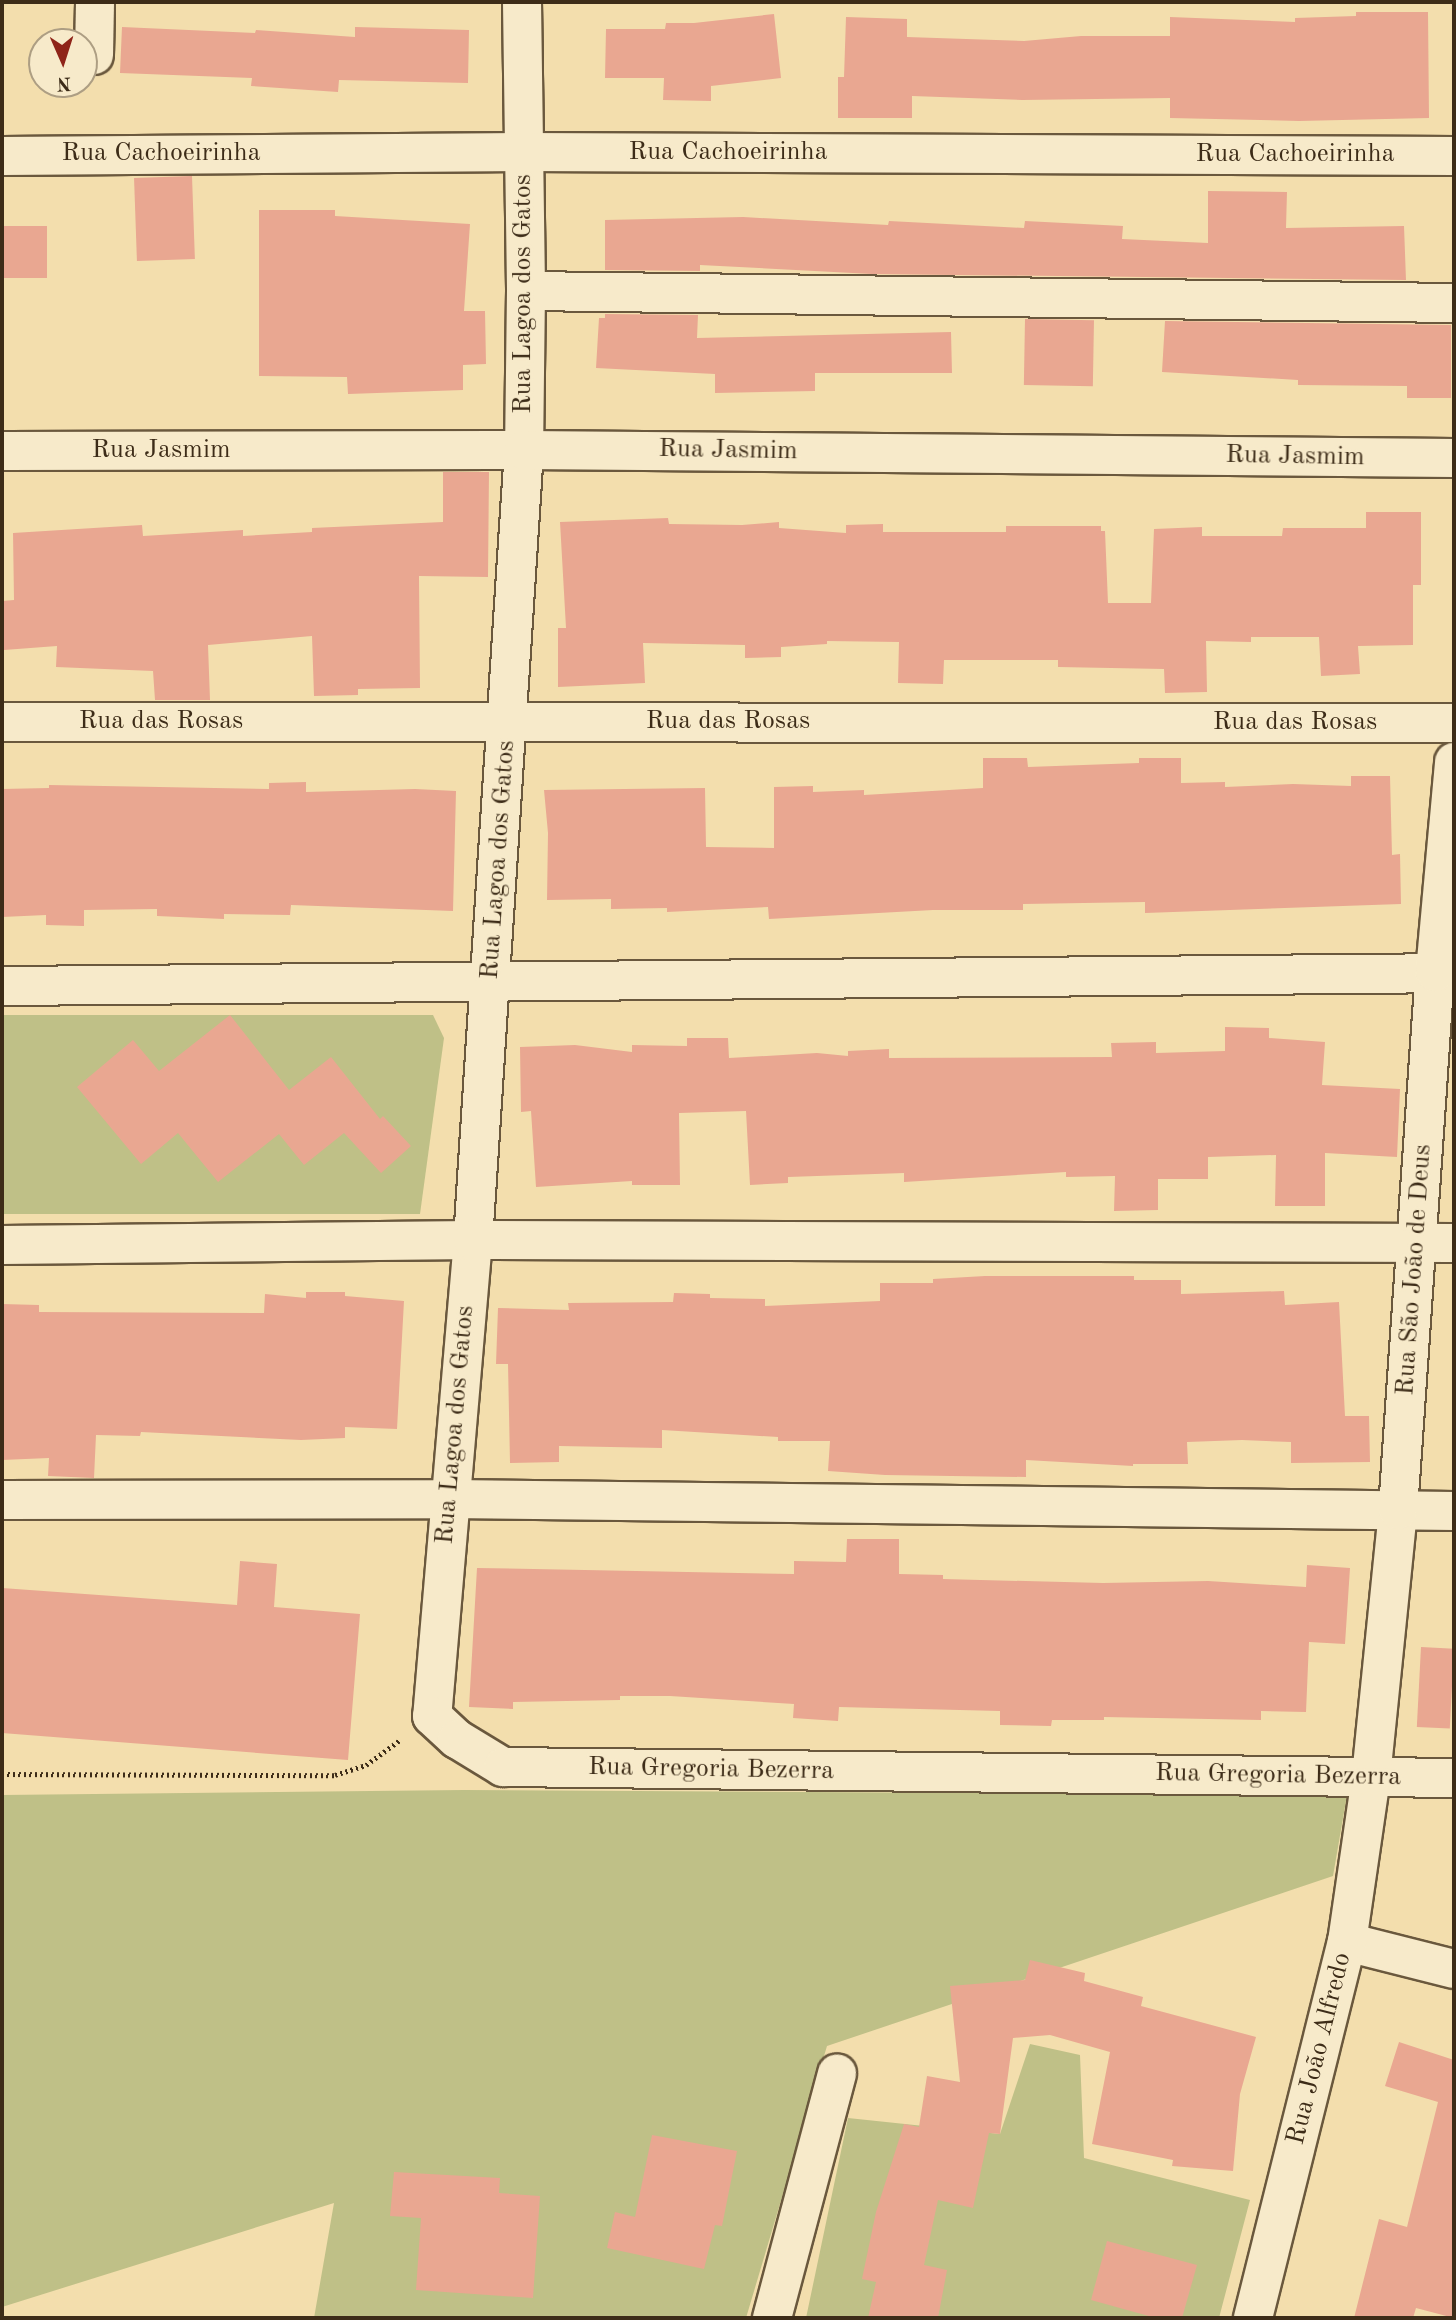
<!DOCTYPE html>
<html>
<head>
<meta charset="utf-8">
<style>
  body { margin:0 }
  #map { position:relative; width:1456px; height:2320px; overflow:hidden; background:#f3dead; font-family:"Old Standard TT",serif }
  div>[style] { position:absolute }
  .green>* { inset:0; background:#bfc087 }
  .building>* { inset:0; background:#e9a791; transform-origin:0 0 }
  .path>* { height:4.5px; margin-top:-2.25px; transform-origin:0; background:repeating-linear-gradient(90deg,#3d2c18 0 2px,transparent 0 5.5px) }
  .roads { filter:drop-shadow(2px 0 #6a583d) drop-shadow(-2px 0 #6a583d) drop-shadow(0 2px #6a583d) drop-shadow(0 -2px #6a583d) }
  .minor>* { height:38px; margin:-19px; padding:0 19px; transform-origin:19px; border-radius:19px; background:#f7eaca }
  span { translate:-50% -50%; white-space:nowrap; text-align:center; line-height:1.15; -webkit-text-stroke:6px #f7eaca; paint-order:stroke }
  .street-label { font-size:26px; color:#3d2c18 }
  .frame { position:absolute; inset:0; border:4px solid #3d2c18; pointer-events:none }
  .north { position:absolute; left:28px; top:28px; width:70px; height:70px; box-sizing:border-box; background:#f7eaca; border:2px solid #ad9e83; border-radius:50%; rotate:177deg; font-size:19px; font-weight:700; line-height:28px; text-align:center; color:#3d2c18 }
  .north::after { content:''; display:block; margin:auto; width:24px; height:32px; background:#8f2418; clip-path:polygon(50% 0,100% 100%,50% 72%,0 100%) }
</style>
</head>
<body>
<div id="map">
  <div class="green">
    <i style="clip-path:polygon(2px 1015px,433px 1015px,444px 1038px,420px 1214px,2px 1214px)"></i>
    <i style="clip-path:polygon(464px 1790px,1347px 1795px,1333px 1876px,827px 2046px,746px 2318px,314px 2318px,334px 2203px,2px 2307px,2px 1795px)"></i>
    <i style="clip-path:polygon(1030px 2044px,1080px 2055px,1084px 2158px,1250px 2200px,1219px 2318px,806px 2318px,848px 2118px,1000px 2134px)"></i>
  </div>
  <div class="building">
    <i style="clip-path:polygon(1356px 12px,1428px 12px,1429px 118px,1299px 121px,1170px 118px,1170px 98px,1022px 100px,912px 96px,912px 118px,838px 118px,838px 77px,844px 77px,846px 17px,907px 19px,907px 37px,1024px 41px,1081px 36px,1170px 36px,1170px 17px,1295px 22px,1295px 18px,1356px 16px)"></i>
    <i style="clip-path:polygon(774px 14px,781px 78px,711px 86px,711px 101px,663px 100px,664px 78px,605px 78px,606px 29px,665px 29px,666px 23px,694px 23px)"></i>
    <i style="clip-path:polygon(122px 27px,255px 33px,256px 30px,355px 37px,355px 27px,469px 30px,468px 83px,339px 80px,338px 92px,251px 86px,252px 78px,120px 73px)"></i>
    <i style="left:192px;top:176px;width:83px;height:58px;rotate:88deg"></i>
    <i style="clip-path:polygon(1208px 191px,1287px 192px,1286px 228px,1404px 226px,1406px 280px,872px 274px,700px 265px,700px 271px,605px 270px,605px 220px,743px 217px,888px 225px,889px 221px,1024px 228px,1025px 221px,1123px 226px,1122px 239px,1208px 243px)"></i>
    <i style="clip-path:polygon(259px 210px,335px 210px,335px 216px,470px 224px,464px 311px,485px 311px,486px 364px,463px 365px,463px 390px,348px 394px,347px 377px,259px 376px)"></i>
    <i style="left:2px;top:226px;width:45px;height:52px"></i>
    <i style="clip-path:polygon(605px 314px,698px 315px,697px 338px,951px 332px,952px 373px,815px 373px,815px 391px,715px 393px,715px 374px,596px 368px,599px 318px,605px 318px)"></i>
    <i style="left:1025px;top:319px;width:69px;height:66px;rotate:1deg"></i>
    <i style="clip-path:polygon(1165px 321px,1451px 325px,1451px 398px,1407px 398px,1407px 386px,1298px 385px,1298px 380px,1162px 372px)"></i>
    <i style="clip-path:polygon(443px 472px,489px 472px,488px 577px,419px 576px,420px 688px,358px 689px,358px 695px,314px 696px,312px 636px,208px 645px,210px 700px,155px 700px,153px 671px,56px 667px,57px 646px,4px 650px,2px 601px,14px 600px,13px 533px,142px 525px,143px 536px,243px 530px,243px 536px,312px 532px,312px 528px,443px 522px)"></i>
    <i style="clip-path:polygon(1366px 512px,1421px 512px,1421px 585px,1413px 585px,1413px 645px,1358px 646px,1360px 674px,1321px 676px,1319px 637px,1251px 637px,1251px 642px,1206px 641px,1207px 692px,1165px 693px,1164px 669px,1058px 667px,1058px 660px,944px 660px,943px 684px,898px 683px,899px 642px,827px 641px,827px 644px,781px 647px,781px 657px,745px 658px,745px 645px,643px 643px,645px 683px,558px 687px,558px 628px,566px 628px,560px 522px,668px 518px,669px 524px,742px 525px,779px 522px,779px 528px,846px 533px,846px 525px,883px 524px,883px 532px,1006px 532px,1006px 526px,1101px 526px,1101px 531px,1105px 531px,1108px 603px,1151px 603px,1154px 529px,1202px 527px,1202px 536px,1282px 536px,1283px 528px,1366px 528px)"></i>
    <i style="clip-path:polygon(983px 758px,1027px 758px,1028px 767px,1139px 763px,1139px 758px,1181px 758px,1181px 783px,1225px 782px,1225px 787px,1293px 784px,1351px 786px,1351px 776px,1390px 776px,1392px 855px,1400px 854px,1401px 904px,1145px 913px,1145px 902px,1023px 904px,1023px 910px,933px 910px,769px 919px,768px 907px,667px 912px,667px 908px,611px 909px,611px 899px,547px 900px,548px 833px,544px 790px,705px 788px,706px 847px,774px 848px,774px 787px,813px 786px,813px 792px,864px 790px,864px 795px,983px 788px)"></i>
    <i style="clip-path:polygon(306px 782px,306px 792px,415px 789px,456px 791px,453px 911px,291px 905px,290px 915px,224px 914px,224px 919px,157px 916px,157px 909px,84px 910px,84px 926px,46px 925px,46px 915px,2px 917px,2px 789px,49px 788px,49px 785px,269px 789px,269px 783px)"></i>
    <i style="clip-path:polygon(230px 1015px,289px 1090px,331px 1057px,380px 1119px,383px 1116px,411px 1146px,381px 1173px,344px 1133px,304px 1165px,279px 1134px,218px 1182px,178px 1133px,141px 1164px,77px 1087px,133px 1040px,159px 1071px)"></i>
    <i style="clip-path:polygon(1225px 1027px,1269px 1028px,1269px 1038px,1325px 1042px,1322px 1085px,1400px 1089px,1397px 1157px,1325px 1153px,1325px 1206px,1275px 1206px,1276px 1155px,1208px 1157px,1208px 1179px,1158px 1179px,1158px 1210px,1114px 1211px,1115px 1176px,1066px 1177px,1066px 1172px,904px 1182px,904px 1173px,788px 1177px,788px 1183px,750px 1185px,746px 1111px,679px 1113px,680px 1185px,632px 1185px,632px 1181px,536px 1187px,531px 1111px,521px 1112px,520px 1047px,575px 1045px,632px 1052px,632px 1045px,687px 1046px,687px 1038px,728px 1038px,729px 1058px,817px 1053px,848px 1056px,848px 1051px,889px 1049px,889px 1058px,1112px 1057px,1111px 1043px,1156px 1042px,1156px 1053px,1225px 1051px)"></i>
    <i style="clip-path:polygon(985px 1276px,1134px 1276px,1134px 1280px,1181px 1280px,1181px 1294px,1284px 1291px,1285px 1305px,1339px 1302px,1345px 1416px,1369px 1416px,1370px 1462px,1291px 1463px,1291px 1442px,1242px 1440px,1187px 1442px,1188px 1464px,1133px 1464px,1133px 1466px,1026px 1460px,1026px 1477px,885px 1475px,828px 1471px,830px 1441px,778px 1441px,778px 1437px,662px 1430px,662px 1448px,559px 1446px,559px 1462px,510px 1463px,508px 1364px,496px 1364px,498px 1308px,569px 1310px,568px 1303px,673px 1302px,674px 1293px,710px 1294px,710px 1298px,765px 1299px,765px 1306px,880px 1301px,880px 1283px,933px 1283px,933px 1279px)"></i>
    <i style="clip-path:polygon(306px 1292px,345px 1292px,345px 1296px,404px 1301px,397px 1429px,345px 1427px,345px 1438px,301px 1440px,141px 1432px,140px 1436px,96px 1435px,94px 1478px,48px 1476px,49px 1458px,2px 1460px,2px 1304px,39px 1305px,39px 1312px,264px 1313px,265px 1294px,306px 1298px)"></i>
    <i style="clip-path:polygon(847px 1539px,899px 1539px,899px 1574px,943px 1575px,943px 1579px,1103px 1583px,1208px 1581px,1306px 1587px,1307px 1565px,1350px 1568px,1345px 1644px,1309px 1642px,1306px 1712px,1261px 1711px,1261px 1720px,1104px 1717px,1104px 1720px,1052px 1720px,1051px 1726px,1000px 1725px,1000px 1711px,839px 1707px,838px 1721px,793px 1718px,794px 1704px,670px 1696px,620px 1696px,620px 1700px,513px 1702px,513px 1709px,469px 1707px,477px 1568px,794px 1574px,794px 1561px,846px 1562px)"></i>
    <i style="clip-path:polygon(240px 1561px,277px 1564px,274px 1607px,360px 1614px,348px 1760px,2px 1733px,2px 1588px,237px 1605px)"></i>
    <i style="left:1421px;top:1647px;width:33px;height:80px;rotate:3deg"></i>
    <i style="clip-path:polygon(1030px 1960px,1085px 1973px,1084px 1981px,1143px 1997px,1141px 2006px,1256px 2037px,1240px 2094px,1233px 2171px,1172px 2166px,1173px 2160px,1092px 2144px,1110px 2052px,1050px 2035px,1013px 2038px,1000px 2134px,989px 2133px,973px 2208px,938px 2200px,924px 2265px,947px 2270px,938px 2318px,868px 2318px,876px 2282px,862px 2279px,876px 2212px,904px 2124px,919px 2127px,927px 2076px,960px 2082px,950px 1986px,1025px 1980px)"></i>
    <i style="clip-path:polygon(1399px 2042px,1454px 2060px,1454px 2318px,1416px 2308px,1413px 2318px,1354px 2318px,1379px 2219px,1407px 2227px,1438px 2102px,1385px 2086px)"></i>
    <i style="clip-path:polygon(652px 2135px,737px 2151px,722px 2226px,715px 2225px,704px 2269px,607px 2248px,615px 2212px,635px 2217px)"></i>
    <i style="clip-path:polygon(394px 2172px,500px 2178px,499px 2193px,540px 2196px,533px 2298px,416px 2290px,421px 2218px,390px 2216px)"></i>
    <i style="clip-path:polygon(1107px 2241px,1197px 2265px,1182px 2318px,1156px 2318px,1091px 2300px)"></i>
  </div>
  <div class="path">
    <i style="left:2px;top:1774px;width:333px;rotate:0.2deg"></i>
    <i style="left:335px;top:1775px;width:33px;rotate:-18deg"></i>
    <i style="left:366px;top:1765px;width:42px;rotate:-36.3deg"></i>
  </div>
  <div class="roads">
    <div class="minor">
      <i style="left:522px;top:2px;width:289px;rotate:89.2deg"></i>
      <i style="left:526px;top:291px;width:159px;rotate:90.7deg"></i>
      <i style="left:524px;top:450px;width:792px;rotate:93.69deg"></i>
      <i style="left:473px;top:1240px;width:478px;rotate:94.9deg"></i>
      <i style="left:432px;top:1716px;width:34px;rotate:43deg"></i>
      <i style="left:457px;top:1739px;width:54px;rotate:31.3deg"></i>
      <i style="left:503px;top:1767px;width:951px;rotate:0.66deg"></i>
      <i style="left:94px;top:55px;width:53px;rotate:-88.9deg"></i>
      <i style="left:2px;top:156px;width:521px;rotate:-0.44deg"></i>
      <i style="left:523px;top:152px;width:931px;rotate:0.25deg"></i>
      <i style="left:526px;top:291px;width:928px;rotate:0.74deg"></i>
      <i style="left:2px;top:451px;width:522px;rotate:-0.11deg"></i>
      <i style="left:524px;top:450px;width:930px;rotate:0.49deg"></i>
      <i style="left:2px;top:722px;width:1452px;rotate:0.04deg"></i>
      <i style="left:2px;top:986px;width:1452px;rotate:-0.51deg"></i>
      <i style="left:2px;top:1245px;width:471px;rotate:-0.6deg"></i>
      <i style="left:473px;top:1240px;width:981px;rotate:0.18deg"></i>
      <i style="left:2px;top:1500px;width:447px;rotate:-0.1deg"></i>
      <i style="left:449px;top:1499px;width:1005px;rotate:0.68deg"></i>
      <i style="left:1347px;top:1942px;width:110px;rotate:14.2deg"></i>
      <i style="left:772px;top:2318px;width:253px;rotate:-75.1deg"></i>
      <i style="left:1253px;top:2318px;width:388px;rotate:-76deg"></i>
      <i style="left:1347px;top:1942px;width:167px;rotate:-81.7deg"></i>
      <i style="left:1371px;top:1777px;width:268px;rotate:-84.2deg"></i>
      <i style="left:1398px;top:1510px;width:539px;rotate:-86.07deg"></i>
      <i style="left:1435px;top:972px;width:211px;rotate:-84.8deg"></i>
    </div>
  </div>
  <div class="street-label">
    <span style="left:728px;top:153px">Rua Cachoeirinha</span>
    <span style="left:161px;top:154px">Rua Cachoeirinha</span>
    <span style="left:1295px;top:155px">Rua Cachoeirinha</span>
    <span style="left:524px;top:294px;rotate:-90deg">Rua Lagoa dos Gatos</span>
    <span style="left:161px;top:451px">Rua Jasmim</span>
    <span style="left:728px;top:451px;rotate:1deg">Rua Jasmim</span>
    <span style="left:1295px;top:457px;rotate:1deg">Rua Jasmim</span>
    <span style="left:161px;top:722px">Rua das Rosas</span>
    <span style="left:728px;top:722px">Rua das Rosas</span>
    <span style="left:1295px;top:723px">Rua das Rosas</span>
    <span style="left:499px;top:860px;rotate:-86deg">Rua Lagoa dos Gatos</span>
    <span style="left:1415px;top:1270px;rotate:-86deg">Rua São João de Deus</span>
    <span style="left:456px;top:1425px;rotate:-85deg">Rua Lagoa dos Gatos</span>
    <span style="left:711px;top:1770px;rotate:1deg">Rua Gregoria Bezerra</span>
    <span style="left:1278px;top:1776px;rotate:1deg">Rua Gregoria Bezerra</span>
    <span style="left:1320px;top:2049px;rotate:-76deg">Rua João Alfredo</span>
  </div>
  <div class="frame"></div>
  <div class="north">N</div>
</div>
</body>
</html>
